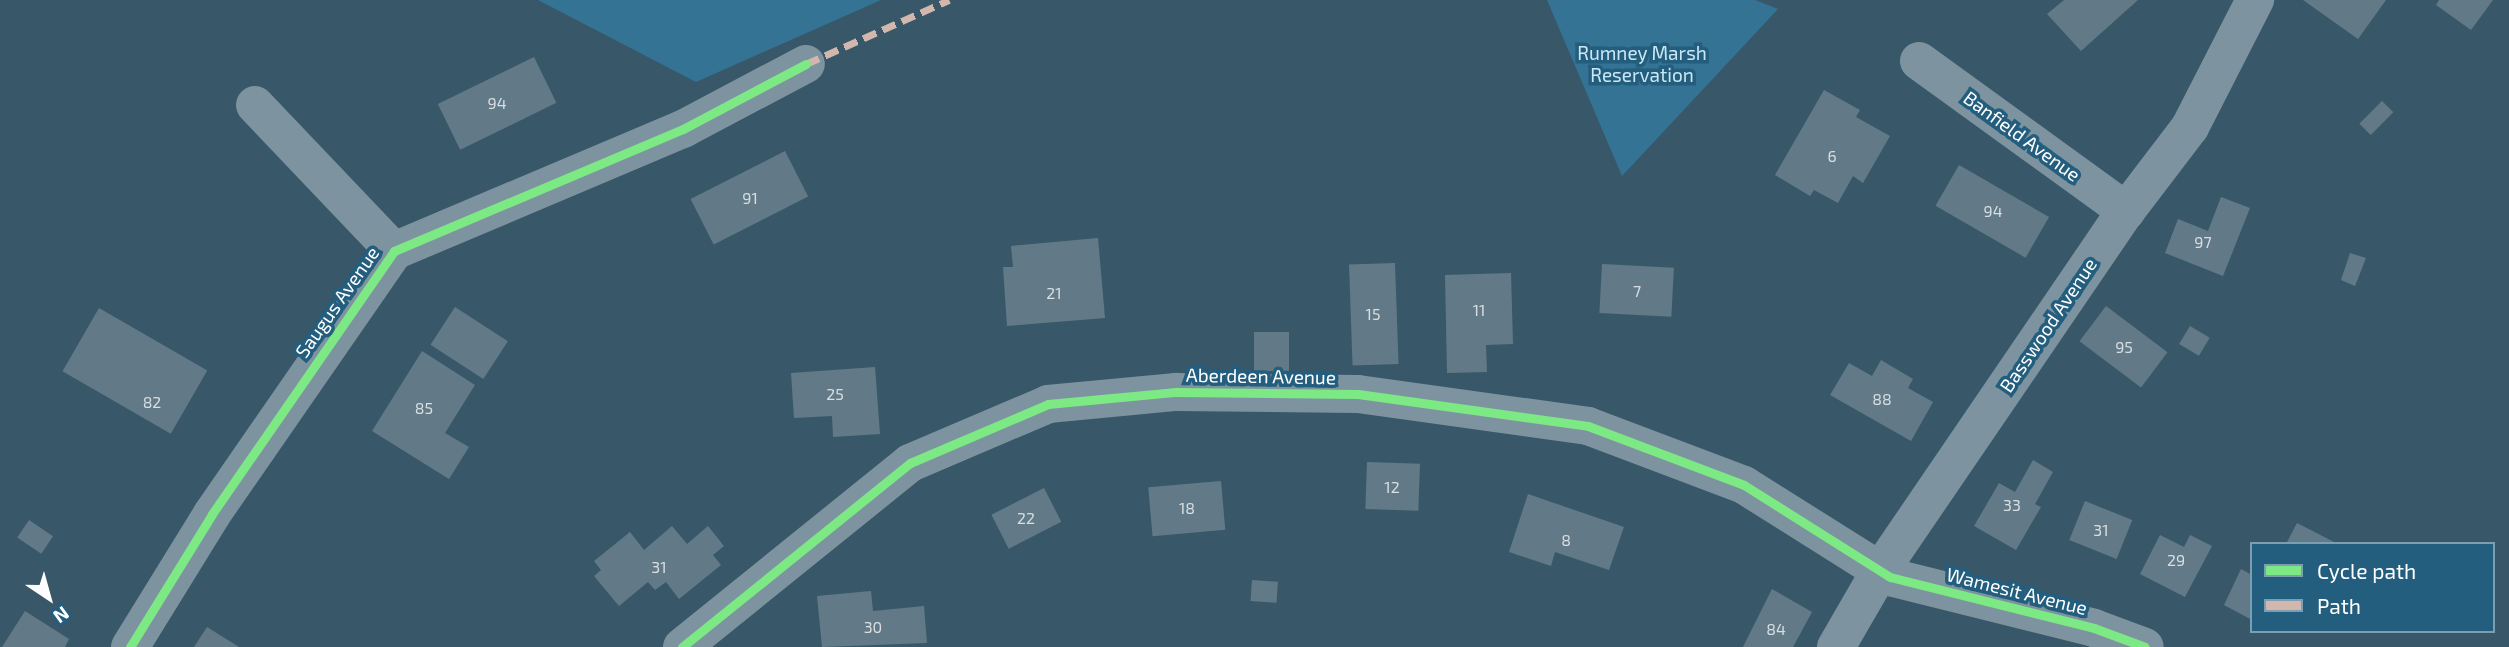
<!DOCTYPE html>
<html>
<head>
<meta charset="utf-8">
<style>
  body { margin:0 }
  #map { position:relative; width:2509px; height:647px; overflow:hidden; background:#385869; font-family:"Exo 2",sans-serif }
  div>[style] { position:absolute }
  .green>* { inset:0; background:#347393 }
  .building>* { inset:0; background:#627a87; transform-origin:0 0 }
  .minor>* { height:38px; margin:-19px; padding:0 19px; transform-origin:19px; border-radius:19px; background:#7d94a0 }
  .quiet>* { height:7px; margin-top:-3.5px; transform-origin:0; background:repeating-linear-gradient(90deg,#d1b7ad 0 14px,transparent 0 21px) }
  .cycleway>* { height:9px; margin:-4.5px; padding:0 4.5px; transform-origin:4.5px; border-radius:4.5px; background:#7ce984 }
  span { translate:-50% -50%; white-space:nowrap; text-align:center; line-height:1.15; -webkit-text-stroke:7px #235e7e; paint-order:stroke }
  .number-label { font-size:16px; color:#d8dee1 }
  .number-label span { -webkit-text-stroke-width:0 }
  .park-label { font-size:19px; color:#cbe7f5 }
  .street-label { font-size:19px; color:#fff }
  .legend { position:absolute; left:2250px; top:542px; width:245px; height:91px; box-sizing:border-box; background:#235e7e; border:2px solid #7b9eb2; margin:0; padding:9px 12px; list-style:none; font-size:21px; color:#fff }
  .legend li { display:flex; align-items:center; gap:14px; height:35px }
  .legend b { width:35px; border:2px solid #7b9eb2 }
  .north { position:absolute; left:14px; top:563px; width:70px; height:70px; -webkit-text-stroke:5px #235e7e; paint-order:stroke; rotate:144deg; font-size:19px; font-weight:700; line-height:28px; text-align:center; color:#fff }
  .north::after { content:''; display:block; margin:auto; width:24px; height:32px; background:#fff; clip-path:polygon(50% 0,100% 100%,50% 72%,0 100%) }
</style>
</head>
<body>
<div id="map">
  <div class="green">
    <i style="clip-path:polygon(538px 0,881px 0,696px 82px)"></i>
    <i style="clip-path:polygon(1547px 0,1755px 0,1778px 9px,1622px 176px)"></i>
  </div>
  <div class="building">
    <i style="clip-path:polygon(2064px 0,2138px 0,2081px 51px,2047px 14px)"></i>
    <i style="clip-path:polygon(2303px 0,2386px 0,2358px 39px)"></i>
    <i style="clip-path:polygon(2439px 0,2493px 0,2471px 30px,2436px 5px)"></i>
    <i style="left:534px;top:57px;width:51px;height:107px;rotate:64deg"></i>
    <i style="clip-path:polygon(1824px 90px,1860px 110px,1856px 117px,1890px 136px,1863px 183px,1853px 176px,1838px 203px,1814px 190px,1810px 196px,1775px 175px)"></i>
    <i style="left:2382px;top:101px;width:16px;height:32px;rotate:45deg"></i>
    <i style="left:785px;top:151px;width:51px;height:106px;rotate:63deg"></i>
    <i style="left:1959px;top:165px;width:104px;height:47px;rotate:30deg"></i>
    <i style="clip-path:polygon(2221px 197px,2250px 208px,2223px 276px,2165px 253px,2178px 219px,2208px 231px)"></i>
    <i style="clip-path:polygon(1098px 238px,1105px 318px,1007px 326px,1003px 267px,1013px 267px,1011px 246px)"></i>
    <i style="clip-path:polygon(2350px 253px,2366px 258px,2355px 286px,2341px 280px)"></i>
    <i style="left:1395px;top:263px;width:101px;height:46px;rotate:88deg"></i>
    <i style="left:1602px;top:264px;width:72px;height:49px;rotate:3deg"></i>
    <i style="clip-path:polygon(1511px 273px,1513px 344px,1486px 345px,1487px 372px,1447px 373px,1445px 275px)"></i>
    <i style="left:2106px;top:306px;width:77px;height:44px;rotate:37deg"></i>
    <i style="left:455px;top:307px;width:63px;height:45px;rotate:33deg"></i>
    <i style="left:99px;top:308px;width:125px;height:73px;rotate:30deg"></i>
    <i style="left:2190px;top:326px;width:23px;height:21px;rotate:31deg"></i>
    <i style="left:1254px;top:332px;width:35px;height:39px"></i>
    <i style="clip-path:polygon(422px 351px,475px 385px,445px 433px,469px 447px,449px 479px,372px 431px)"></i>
    <i style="clip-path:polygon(1881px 360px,1913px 379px,1908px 388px,1933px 402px,1911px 441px,1830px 395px,1849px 363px,1872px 376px)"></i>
    <i style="clip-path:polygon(875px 367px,880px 434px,833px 437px,832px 416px,794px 418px,791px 373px)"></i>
    <i style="clip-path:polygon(2033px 460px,2053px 472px,2035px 504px,2041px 507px,2016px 550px,1974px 526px,1999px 483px,2015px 492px)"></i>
    <i style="left:1367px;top:462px;width:53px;height:47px;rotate:2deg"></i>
    <i style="left:1221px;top:481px;width:49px;height:73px;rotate:85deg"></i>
    <i style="left:1044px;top:488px;width:38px;height:59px;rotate:63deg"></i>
    <i style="clip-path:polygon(1528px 494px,1624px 527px,1609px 570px,1555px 552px,1551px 566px,1509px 552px)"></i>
    <i style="left:2085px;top:501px;width:51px;height:42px;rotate:22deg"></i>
    <i style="left:29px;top:520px;width:29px;height:21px;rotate:34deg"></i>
    <i style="clip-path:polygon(2297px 523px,2338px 544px,2286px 544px)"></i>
    <i style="clip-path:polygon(672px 526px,687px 544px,708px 526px,724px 546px,713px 555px,721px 565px,679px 599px,666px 582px,655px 590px,648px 582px,619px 606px,594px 576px,601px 570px,594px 561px,630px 532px,644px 550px)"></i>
    <i style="clip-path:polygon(2160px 535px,2184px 547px,2190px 535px,2212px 546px,2185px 597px,2140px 574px)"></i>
    <i style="clip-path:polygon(2241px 569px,2252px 575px,2252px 620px,2224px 605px)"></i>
    <i style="left:1252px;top:580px;width:26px;height:21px;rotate:4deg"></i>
    <i style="clip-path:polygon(1772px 589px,1812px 612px,1793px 647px,1743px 647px)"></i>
    <i style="clip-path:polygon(871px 591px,873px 611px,924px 606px,927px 643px,822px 647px,817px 596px)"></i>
    <i style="clip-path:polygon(25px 611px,69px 639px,65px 647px,2px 647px)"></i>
    <i style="clip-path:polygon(207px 627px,239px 647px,194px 647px)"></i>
  </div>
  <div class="minor">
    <i style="left:1919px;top:61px;width:256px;rotate:35.9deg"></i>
    <i style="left:255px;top:105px;width:202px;rotate:46.4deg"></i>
    <i style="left:130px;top:647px;width:156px;rotate:-58.3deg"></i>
    <i style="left:212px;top:514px;width:320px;rotate:-55.3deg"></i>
    <i style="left:394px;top:251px;width:314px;rotate:-22.9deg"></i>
    <i style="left:683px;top:129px;width:139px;rotate:-27.9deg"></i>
    <i style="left:682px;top:647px;width:293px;rotate:-38.9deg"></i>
    <i style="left:910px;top:463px;width:150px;rotate:-23.1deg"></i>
    <i style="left:1048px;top:404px;width:129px;rotate:-5.4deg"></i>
    <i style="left:1176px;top:392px;width:182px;rotate:0.6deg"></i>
    <i style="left:1358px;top:394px;width:232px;rotate:7.9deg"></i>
    <i style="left:1588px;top:426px;width:167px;rotate:20.7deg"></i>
    <i style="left:1744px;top:485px;width:173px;rotate:32.2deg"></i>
    <i style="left:1890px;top:577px;width:210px;rotate:14deg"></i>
    <i style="left:2094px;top:628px;width:54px;rotate:20.4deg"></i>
    <i style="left:1836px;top:647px;width:88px;rotate:-59.9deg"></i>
    <i style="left:1880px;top:571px;width:436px;rotate:-55.7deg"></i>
    <i style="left:2126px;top:211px;width:106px;rotate:-52.7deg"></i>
    <i style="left:2190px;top:127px;width:143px;rotate:-62.9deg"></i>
  </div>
  <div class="quiet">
    <i style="left:806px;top:64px;width:157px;rotate:-24.1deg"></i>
  </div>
  <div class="cycleway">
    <i style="left:130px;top:647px;width:156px;rotate:-58.3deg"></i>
    <i style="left:212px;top:514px;width:320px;rotate:-55.3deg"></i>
    <i style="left:394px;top:251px;width:314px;rotate:-22.9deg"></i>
    <i style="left:683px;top:129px;width:139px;rotate:-27.9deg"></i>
    <i style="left:682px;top:647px;width:293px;rotate:-38.9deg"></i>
    <i style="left:910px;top:463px;width:150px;rotate:-23.1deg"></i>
    <i style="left:1048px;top:404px;width:129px;rotate:-5.4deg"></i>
    <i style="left:1176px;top:392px;width:182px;rotate:0.6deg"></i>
    <i style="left:1358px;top:394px;width:232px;rotate:7.9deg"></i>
    <i style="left:1588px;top:426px;width:167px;rotate:20.7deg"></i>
    <i style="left:1744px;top:485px;width:173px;rotate:32.2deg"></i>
    <i style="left:1890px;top:577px;width:210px;rotate:14deg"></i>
    <i style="left:2094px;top:628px;width:54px;rotate:20.4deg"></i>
  </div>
  <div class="number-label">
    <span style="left:497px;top:103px">94</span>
    <span style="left:1832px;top:156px">6</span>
    <span style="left:750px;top:198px">91</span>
    <span style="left:1993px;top:211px">94</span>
    <span style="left:2203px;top:242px">97</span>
    <span style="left:1637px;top:291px">7</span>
    <span style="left:1054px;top:293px">21</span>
    <span style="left:1479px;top:310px">11</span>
    <span style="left:1373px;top:314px">15</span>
    <span style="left:2124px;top:347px">95</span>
    <span style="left:835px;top:394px">25</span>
    <span style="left:1882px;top:399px">88</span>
    <span style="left:152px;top:402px">82</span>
    <span style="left:424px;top:408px">85</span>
    <span style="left:1392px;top:487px">12</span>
    <span style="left:2012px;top:505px">33</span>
    <span style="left:1187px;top:508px">18</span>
    <span style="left:1026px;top:518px">22</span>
    <span style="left:2101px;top:530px">31</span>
    <span style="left:1566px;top:540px">8</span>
    <span style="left:2176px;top:560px">29</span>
    <span style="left:659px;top:567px">31</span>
    <span style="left:873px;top:627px">30</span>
    <span style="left:1776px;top:629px">84</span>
  </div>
  <div class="park-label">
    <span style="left:1642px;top:64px">Rumney Marsh<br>Reservation</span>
  </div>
  <div class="street-label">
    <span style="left:2022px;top:136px;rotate:36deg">Banfield Avenue</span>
    <span style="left:337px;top:302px;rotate:-55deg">Saugus Avenue</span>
    <span style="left:2048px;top:325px;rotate:-56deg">Basswood Avenue</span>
    <span style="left:1261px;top:376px;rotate:1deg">Aberdeen Avenue</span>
    <span style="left:2017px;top:591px;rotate:14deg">Wamesit Avenue</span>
  </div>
  <ul class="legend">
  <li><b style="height:9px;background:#7ce984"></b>Cycle path</li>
  <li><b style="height:9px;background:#d1b7ad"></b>Path</li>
  </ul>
  <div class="north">N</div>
</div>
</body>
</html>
